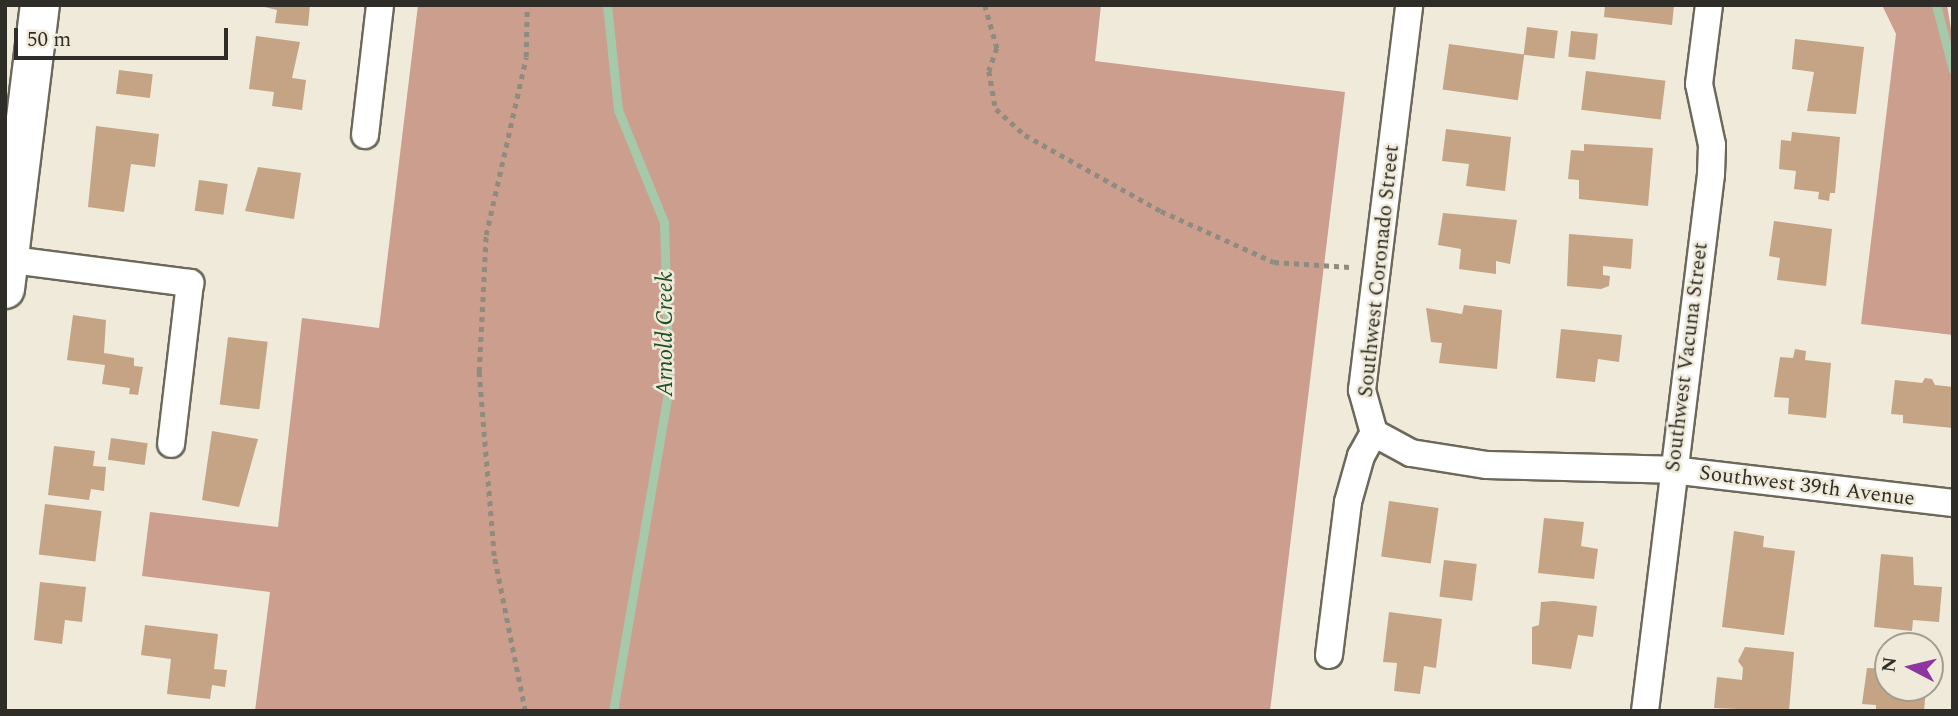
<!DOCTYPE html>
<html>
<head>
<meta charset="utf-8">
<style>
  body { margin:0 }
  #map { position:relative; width:1958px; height:716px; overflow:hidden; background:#efead9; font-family:Spectral,serif }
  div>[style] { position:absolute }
  .forest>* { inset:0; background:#cb9e8e }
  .stream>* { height:9px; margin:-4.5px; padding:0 4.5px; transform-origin:4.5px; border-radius:4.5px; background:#a6c9a9 }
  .building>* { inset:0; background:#c4a484; transform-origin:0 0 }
  .path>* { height:4.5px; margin-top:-2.25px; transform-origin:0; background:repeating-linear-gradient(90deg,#8f8b80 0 5px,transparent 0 10px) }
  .roads { filter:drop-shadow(2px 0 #6c685a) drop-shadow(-2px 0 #6c685a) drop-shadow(0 2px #6c685a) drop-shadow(0 -2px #6c685a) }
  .street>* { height:26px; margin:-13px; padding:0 13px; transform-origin:13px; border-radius:13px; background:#fff }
  .secondary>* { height:38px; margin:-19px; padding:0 19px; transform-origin:19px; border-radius:19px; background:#fff }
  span { translate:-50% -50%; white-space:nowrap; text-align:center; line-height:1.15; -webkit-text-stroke:5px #efead9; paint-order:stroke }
  .street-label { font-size:21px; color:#2f2d27 }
  .water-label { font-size:23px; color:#1d5027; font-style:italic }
  .frame { position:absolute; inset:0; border:7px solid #2f2d27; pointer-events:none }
  .north { position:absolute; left:1874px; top:632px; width:70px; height:70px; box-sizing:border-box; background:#efead9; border:2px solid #a29e92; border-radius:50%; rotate:277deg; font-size:19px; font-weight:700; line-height:28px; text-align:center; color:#2f2d27 }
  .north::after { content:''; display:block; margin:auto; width:24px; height:32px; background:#8e35a0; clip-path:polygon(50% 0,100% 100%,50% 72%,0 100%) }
  .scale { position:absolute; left:14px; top:28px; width:214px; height:32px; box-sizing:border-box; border:4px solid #2f2d27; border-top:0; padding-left:9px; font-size:21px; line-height:24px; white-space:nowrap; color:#2f2d27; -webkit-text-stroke:5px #efead9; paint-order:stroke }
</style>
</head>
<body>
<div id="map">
  <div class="forest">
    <i style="clip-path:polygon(418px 5px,1101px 5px,1095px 61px,1345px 92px,1270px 711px,255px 711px,270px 592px,142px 576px,150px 512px,278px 527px,302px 318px,379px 328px)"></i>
    <i style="clip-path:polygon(1882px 5px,1947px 5px,1953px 41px,1953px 335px,1861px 324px,1896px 34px)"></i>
  </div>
  <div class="stream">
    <i style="left:607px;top:5px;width:106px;rotate:84deg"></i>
    <i style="left:618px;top:110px;width:121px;rotate:67.7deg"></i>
    <i style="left:664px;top:222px;width:165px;rotate:88.3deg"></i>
    <i style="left:669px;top:387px;width:329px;rotate:99.8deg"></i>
    <i style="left:1936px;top:5px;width:67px;rotate:75.3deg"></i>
  </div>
  <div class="building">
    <i style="clip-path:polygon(256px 5px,310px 5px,308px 26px,275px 23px,277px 10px)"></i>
    <i style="clip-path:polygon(1605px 5px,1674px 5px,1672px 25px,1604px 17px)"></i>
    <i style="left:1527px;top:27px;width:31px;height:28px;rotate:7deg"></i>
    <i style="left:1571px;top:31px;width:27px;height:26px;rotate:6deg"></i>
    <i style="clip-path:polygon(256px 36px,300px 42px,292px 78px,306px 80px,302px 110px,272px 106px,274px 92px,249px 89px)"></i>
    <i style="clip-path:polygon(1795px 39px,1864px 47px,1856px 114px,1807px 111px,1814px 72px,1792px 69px)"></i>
    <i style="left:1449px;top:44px;width:76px;height:46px;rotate:8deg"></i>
    <i style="left:119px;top:70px;width:34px;height:24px;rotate:7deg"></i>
    <i style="left:1586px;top:71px;width:80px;height:39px;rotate:7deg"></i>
    <i style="clip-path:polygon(96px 126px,159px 134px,155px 167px,131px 164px,124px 212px,88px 207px)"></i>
    <i style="clip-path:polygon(1446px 129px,1511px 137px,1505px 191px,1466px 186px,1469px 164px,1442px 161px)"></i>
    <i style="clip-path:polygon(1792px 132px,1840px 137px,1835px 193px,1830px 193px,1829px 201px,1818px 199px,1819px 192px,1794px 189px,1796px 171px,1779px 169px,1781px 140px,1791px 141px)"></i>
    <i style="clip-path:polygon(1584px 144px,1653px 148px,1648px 206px,1579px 199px,1579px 180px,1568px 179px,1571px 150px,1584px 151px)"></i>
    <i style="clip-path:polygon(258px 167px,301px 173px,294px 219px,245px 211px)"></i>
    <i style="left:199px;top:180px;width:29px;height:31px;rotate:8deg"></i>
    <i style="clip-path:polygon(1443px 213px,1517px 220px,1510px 264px,1496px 261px,1496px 274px,1459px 269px,1461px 249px,1438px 245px)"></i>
    <i style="clip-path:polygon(1774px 221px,1832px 229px,1826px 286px,1777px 280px,1780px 258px,1769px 256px)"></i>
    <i style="clip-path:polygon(1569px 234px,1633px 239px,1631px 269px,1603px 266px,1603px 275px,1610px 276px,1609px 286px,1601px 289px,1567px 286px)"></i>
    <i style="clip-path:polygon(1464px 305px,1502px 310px,1497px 369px,1439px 363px,1442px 343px,1431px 342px,1426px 308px,1462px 314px)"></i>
    <i style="clip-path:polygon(73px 315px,106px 320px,104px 353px,134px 358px,134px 366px,143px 367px,138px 395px,129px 394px,130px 388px,102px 384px,105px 365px,67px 360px)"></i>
    <i style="clip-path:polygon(1561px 329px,1622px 335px,1619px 362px,1598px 359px,1595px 382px,1556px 378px)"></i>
    <i style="left:228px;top:337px;width:40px;height:68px;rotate:7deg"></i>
    <i style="clip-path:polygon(1795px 349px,1806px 351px,1805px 360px,1831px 363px,1826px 418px,1788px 414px,1789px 398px,1774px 397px,1780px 357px,1793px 358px)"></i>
    <i style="clip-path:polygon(1925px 378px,1932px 379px,1935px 385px,1953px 387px,1953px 428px,1903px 423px,1903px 415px,1891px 414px,1895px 380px,1922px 383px)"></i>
    <i style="clip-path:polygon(212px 431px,258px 439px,239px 507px,202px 500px)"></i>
    <i style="left:111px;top:438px;width:37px;height:22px;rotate:8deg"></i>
    <i style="clip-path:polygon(54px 446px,95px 451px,93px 466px,106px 467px,104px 491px,91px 489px,89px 500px,48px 495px)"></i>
    <i style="left:1389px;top:501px;width:50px;height:56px;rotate:8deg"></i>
    <i style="left:45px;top:504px;width:57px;height:51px;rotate:7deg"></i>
    <i style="clip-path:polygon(1544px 518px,1584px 522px,1581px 546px,1598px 549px,1594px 579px,1538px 573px)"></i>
    <i style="clip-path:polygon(1734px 531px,1764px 536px,1763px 547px,1795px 551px,1784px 635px,1722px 627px)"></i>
    <i style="clip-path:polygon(1881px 554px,1913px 557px,1914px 585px,1942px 587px,1939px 622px,1913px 620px,1912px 631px,1874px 627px)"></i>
    <i style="left:1444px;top:560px;width:33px;height:37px;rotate:7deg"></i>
    <i style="clip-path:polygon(40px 582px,86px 587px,82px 622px,65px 620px,62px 644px,34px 640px)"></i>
    <i style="clip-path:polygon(1554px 601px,1597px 606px,1593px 637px,1578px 635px,1571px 669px,1532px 664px,1532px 627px,1539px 625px,1541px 602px)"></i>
    <i style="clip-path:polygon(1389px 612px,1442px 619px,1436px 668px,1424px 666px,1420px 694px,1394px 691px,1397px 663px,1383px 662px)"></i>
    <i style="clip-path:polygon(145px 625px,218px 634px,214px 669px,227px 670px,225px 687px,212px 685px,210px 699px,167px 694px,171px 659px,141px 655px)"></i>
    <i style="clip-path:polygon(1745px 647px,1794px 652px,1789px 711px,1714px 708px,1717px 677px,1742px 680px,1743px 668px,1738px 661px)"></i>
    <i style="clip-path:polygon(1867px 668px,1888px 669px,1888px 688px,1926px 688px,1924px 711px,1876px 711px,1876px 705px,1862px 704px)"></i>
  </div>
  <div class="path">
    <i style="left:985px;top:5px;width:45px;rotate:74.4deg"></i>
    <i style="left:997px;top:48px;width:24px;rotate:109deg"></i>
    <i style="left:989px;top:71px;width:39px;rotate:80deg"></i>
    <i style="left:996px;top:109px;width:39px;rotate:42deg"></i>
    <i style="left:1025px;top:135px;width:156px;rotate:29.2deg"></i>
    <i style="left:1161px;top:211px;width:124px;rotate:24.3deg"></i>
    <i style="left:1274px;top:262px;width:76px;rotate:3.8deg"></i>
    <i style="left:525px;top:711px;width:158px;rotate:-101.3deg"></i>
    <i style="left:494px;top:556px;width:185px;rotate:-94.7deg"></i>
    <i style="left:479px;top:372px;width:137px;rotate:-87.1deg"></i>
    <i style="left:486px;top:235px;width:182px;rotate:-77.3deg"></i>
    <i style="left:526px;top:57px;width:52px;rotate:-88.9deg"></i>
  </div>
  <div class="roads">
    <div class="street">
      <i style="left:365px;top:135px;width:131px;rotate:-83.4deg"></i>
      <i style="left:5px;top:259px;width:187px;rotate:7.4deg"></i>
      <i style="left:190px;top:283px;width:162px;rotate:96.7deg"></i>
      <i style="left:1374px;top:433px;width:42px;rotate:28.4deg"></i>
      <i style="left:1411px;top:453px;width:77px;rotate:9deg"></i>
      <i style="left:1487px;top:465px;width:185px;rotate:1.5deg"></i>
      <i style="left:1672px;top:470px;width:283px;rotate:6.7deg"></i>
      <i style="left:1374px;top:433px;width:45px;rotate:-105.6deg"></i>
      <i style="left:1362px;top:390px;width:388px;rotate:-83deg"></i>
      <i style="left:1329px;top:655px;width:154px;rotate:-82.9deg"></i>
      <i style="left:1348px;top:502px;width:48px;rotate:-74.2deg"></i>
      <i style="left:1361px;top:456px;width:26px;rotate:-61deg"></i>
      <i style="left:1645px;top:711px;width:541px;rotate:-82.99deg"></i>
      <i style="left:1711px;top:174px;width:29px;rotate:-88deg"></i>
      <i style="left:1712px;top:145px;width:62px;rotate:-102deg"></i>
      <i style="left:1699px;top:84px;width:80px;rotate:-82.8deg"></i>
    </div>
    <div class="secondary">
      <i style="left:5px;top:289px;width:286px;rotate:-83deg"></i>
    </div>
  </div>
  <div class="street-label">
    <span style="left:1379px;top:271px;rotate:-84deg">Southwest Coronado Street</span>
    <span style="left:1687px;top:357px;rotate:-83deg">Southwest Vacuna Street</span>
    <span style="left:1807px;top:486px;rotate:7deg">Southwest 39th Avenue</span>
  </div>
  <div class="water-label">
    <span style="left:666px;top:334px;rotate:-90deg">Arnold Creek</span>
  </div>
  <div class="frame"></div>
  <div class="north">N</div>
  <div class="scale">50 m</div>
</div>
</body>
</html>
